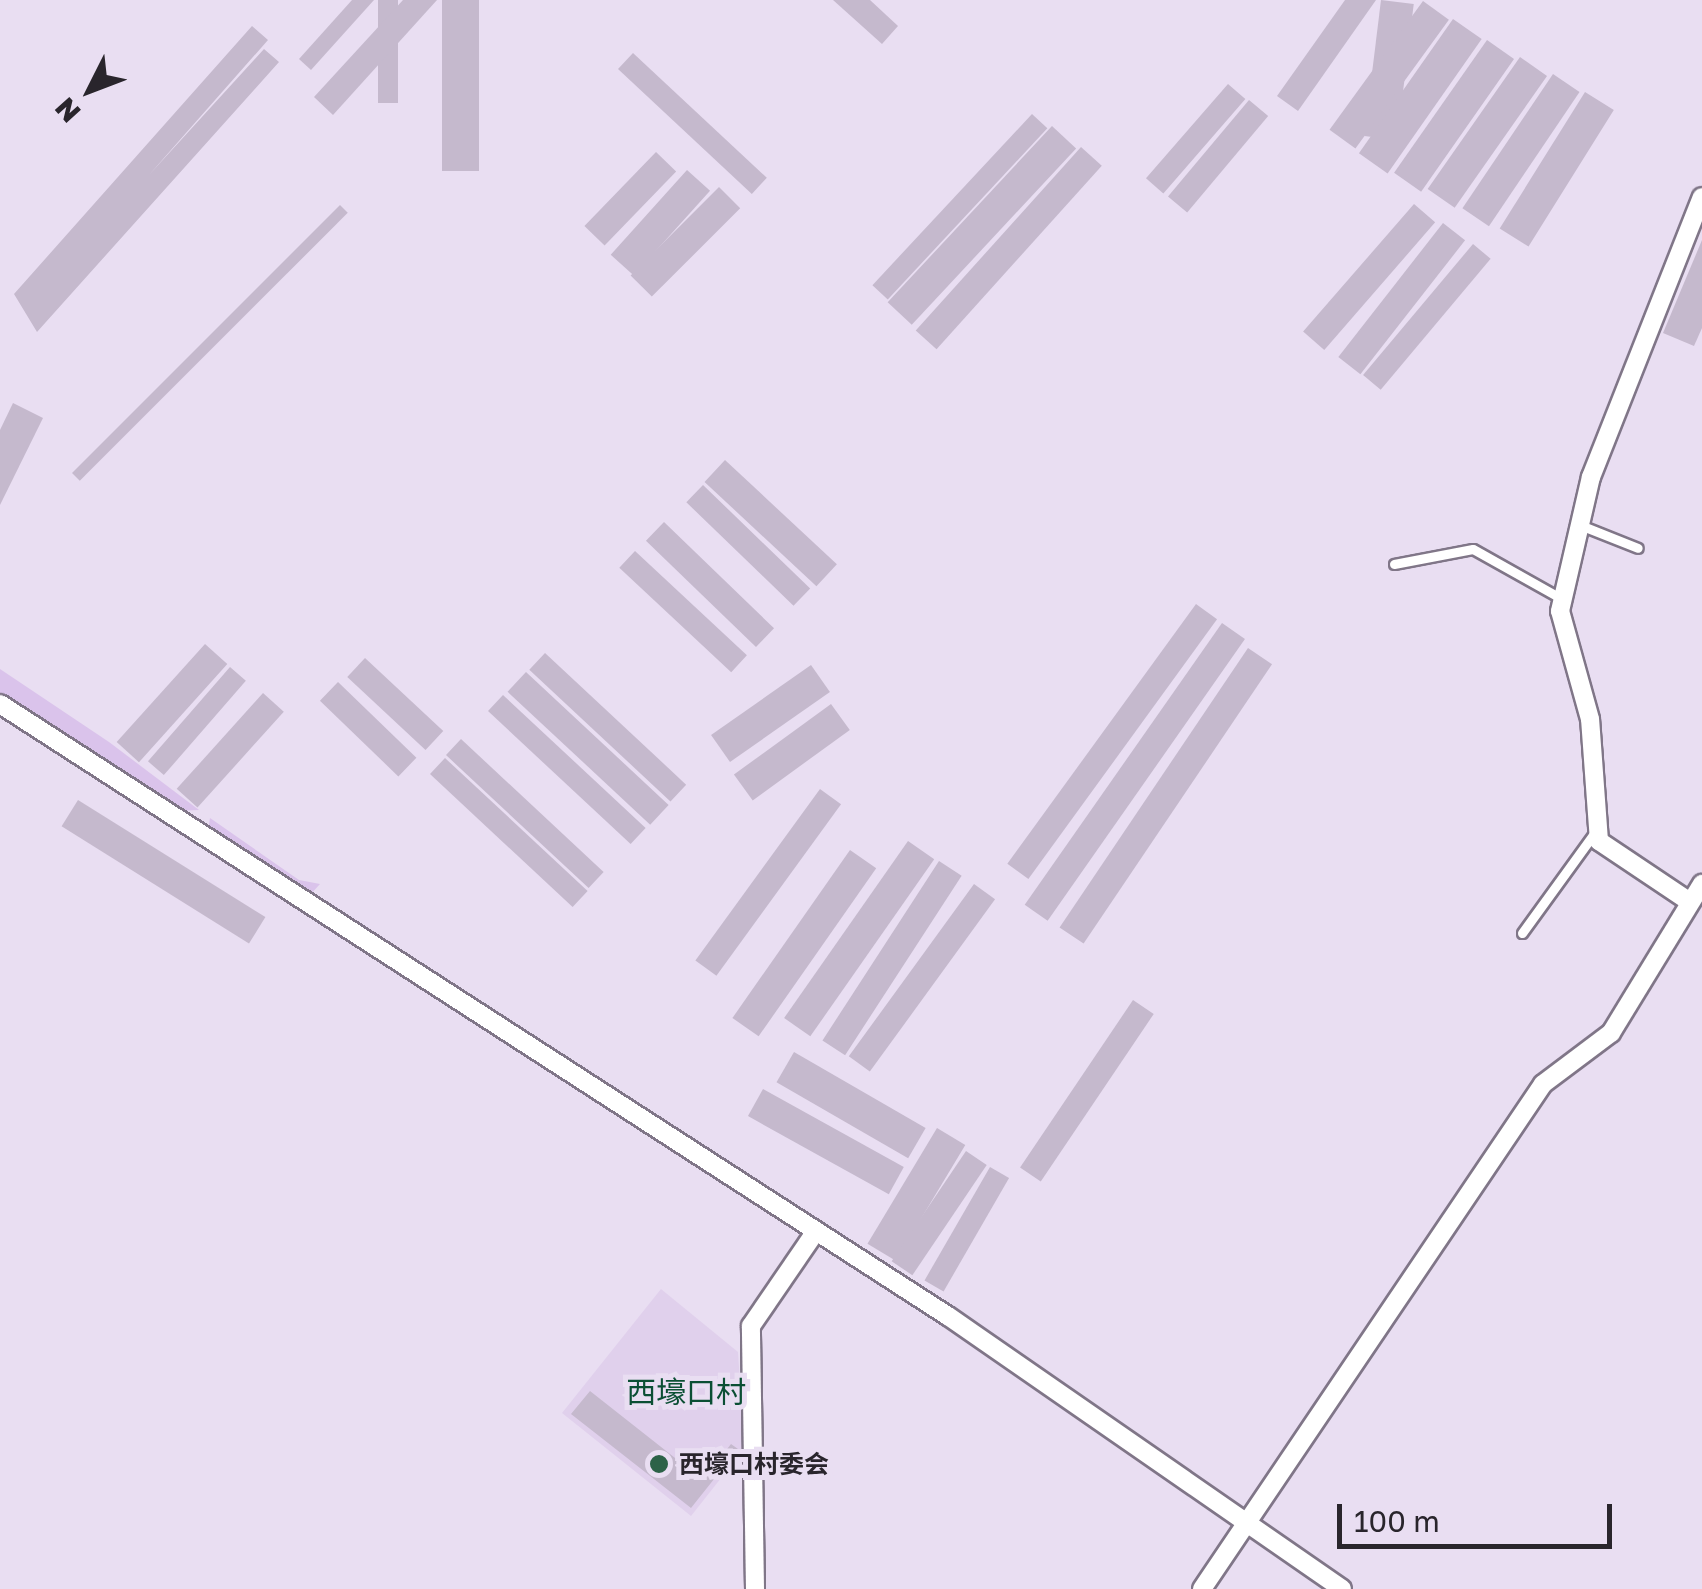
<!DOCTYPE html>
<html>
<head>
<meta charset="utf-8">
<style>
  body { margin:0 }
  #map { position:relative; width:1702px; height:1589px; overflow:hidden; background:#e9def2; font-family:"Golos Text","Noto Sans SC",sans-serif }
  div>[style] { position:absolute }
  .built>* { inset:0; background:#e0d0ec }
  .green>* { inset:0; background:#dac3eb }
  .building>* { inset:0; background:#c5b9cd; transform-origin:0 0 }
  .roads { filter:drop-shadow(2px 0 #807688) drop-shadow(-2px 0 #807688) drop-shadow(0 2px #807688) drop-shadow(0 -2px #807688) }
  .lane>* { height:9px; margin:-4.5px; padding:0 4.5px; transform-origin:4.5px; border-radius:4.5px; background:#fff }
  .street>* { height:18px; margin:-9px; padding:0 9px; transform-origin:9px; border-radius:9px; background:#fff }
  .dots>* { width:28px; height:28px; translate:-50% -50%; box-sizing:border-box; border:5px solid #e9def2; border-radius:50% }
  span { translate:-50% -50%; white-space:nowrap; text-align:center; line-height:1.15; -webkit-text-stroke:10px #e9def2; paint-order:stroke }
  .poi-label { font-size:25px; color:#29252c; font-weight:700 }
  .left { translate:0 -50%; text-align:left }
  .quarter-label { font-size:30px; color:#0b4f34 }
  .north { position:absolute; left:40px; top:40px; width:100px; height:100px; -webkit-text-stroke:8px #e9def2; paint-order:stroke; rotate:228deg; font-size:28px; font-weight:700; line-height:40px; text-align:center; color:#29252c }
  .north::after { content:''; display:block; margin:auto; width:35px; height:45px; background:#29252c; clip-path:polygon(50% 0,100% 100%,50% 72%,0 100%) }
  .scale { position:absolute; left:1337px; top:1504px; width:275px; height:45px; box-sizing:border-box; border:5px solid #29252c; border-top:0; padding-left:12px; font-size:30px; line-height:35px; white-space:nowrap; color:#29252c; -webkit-text-stroke:8px #e9def2; paint-order:stroke }
</style>
</head>
<body>
<div id="map">
  <div class="built">
    <i style="clip-path:polygon(661px 1289px,738px 1352px,744px 1449px,691px 1516px,562px 1413px)"></i>
  </div>
  <div class="green">
    <i style="clip-path:polygon(0 669px,109px 742px,199px 810px,173px 811px,0 695px)"></i>
    <i style="clip-path:polygon(210px 818px,299px 880px,320px 884px,310px 895px,208px 830px)"></i>
  </div>
  <div class="building">
    <i style="clip-path:polygon(352px 0,374px 0,311px 70px,299px 59px)"></i>
    <i style="left:378px;top:0;width:20px;height:103px"></i>
    <i style="clip-path:polygon(403px 0,437px 0,333px 115px,314px 97px)"></i>
    <i style="left:442px;top:0;width:37px;height:171px"></i>
    <i style="clip-path:polygon(833px 0,870px 0,898px 26px,882px 44px)"></i>
    <i style="clip-path:polygon(1345px 0,1376px 0,1298px 111px,1277px 96px)"></i>
    <i style="left:1381px;top:0;width:33px;height:137px;rotate:7deg"></i>
    <i style="left:1423px;top:1px;width:32px;height:159px;rotate:36deg"></i>
    <i style="left:1453px;top:19px;width:35px;height:164px;rotate:35deg"></i>
    <i style="clip-path:polygon(252px 26px,268px 40px,149px 175px,264px 49px,279px 62px,37px 332px,14px 294px)"></i>
    <i style="left:1487px;top:40px;width:33px;height:162px;rotate:35deg"></i>
    <i style="left:633px;top:53px;width:183px;height:22px;rotate:43deg"></i>
    <i style="left:1520px;top:57px;width:33px;height:161px;rotate:35deg"></i>
    <i style="left:1553px;top:74px;width:32px;height:162px;rotate:34deg"></i>
    <i style="left:1228px;top:84px;width:23px;height:125px;rotate:41deg"></i>
    <i style="left:1585px;top:92px;width:34px;height:161px;rotate:32deg"></i>
    <i style="left:1249px;top:100px;width:25px;height:126px;rotate:40deg"></i>
    <i style="left:1032px;top:114px;width:21px;height:234px;rotate:43deg"></i>
    <i style="left:1052px;top:126px;width:33px;height:241px;rotate:43deg"></i>
    <i style="left:1081px;top:147px;width:28px;height:247px;rotate:42deg"></i>
    <i style="left:656px;top:152px;width:28px;height:103px;rotate:44deg"></i>
    <i style="left:687px;top:170px;width:31px;height:114px;rotate:42deg"></i>
    <i style="left:719px;top:187px;width:30px;height:125px;rotate:45deg"></i>
    <i style="left:1414px;top:204px;width:28px;height:169px;rotate:41deg"></i>
    <i style="left:340px;top:205px;width:11px;height:379px;rotate:45deg"></i>
    <i style="left:1443px;top:223px;width:28px;height:170px;rotate:38deg"></i>
    <i style="clip-path:polygon(1702px 240px,1702px 328px,1694px 346px,1663px 333px)"></i>
    <i style="left:1473px;top:244px;width:23px;height:171px;rotate:40deg"></i>
    <i style="clip-path:polygon(13px 403px,43px 418px,0 505px,0 430px)"></i>
    <i style="left:725px;top:460px;width:153px;height:30px;rotate:43deg"></i>
    <i style="left:703px;top:485px;width:149px;height:24px;rotate:44deg"></i>
    <i style="left:664px;top:522px;width:153px;height:26px;rotate:44deg"></i>
    <i style="left:635px;top:551px;width:153px;height:23px;rotate:43deg"></i>
    <i style="left:1196px;top:604px;width:26px;height:321px;rotate:36deg"></i>
    <i style="left:1222px;top:623px;width:28px;height:344px;rotate:35deg"></i>
    <i style="left:205px;top:644px;width:30px;height:132px;rotate:42deg"></i>
    <i style="left:1248px;top:648px;width:29px;height:337px;rotate:34deg"></i>
    <i style="left:545px;top:653px;width:193px;height:23px;rotate:43deg"></i>
    <i style="left:365px;top:658px;width:107px;height:26px;rotate:43deg"></i>
    <i style="left:811px;top:665px;width:33px;height:122px;rotate:55deg"></i>
    <i style="left:230px;top:667px;width:21px;height:125px;rotate:41deg"></i>
    <i style="left:526px;top:672px;width:195px;height:27px;rotate:43deg"></i>
    <i style="left:338px;top:682px;width:109px;height:26px;rotate:44deg"></i>
    <i style="left:263px;top:693px;width:28px;height:129px;rotate:42deg"></i>
    <i style="left:503px;top:695px;width:195px;height:22px;rotate:43deg"></i>
    <i style="left:831px;top:704px;width:32px;height:120px;rotate:54deg"></i>
    <i style="left:461px;top:739px;width:195px;height:22px;rotate:43deg"></i>
    <i style="left:445px;top:758px;width:195px;height:22px;rotate:43deg"></i>
    <i style="left:820px;top:789px;width:26px;height:212px;rotate:36deg"></i>
    <i style="left:78px;top:800px;width:221px;height:31px;rotate:32deg"></i>
    <i style="left:908px;top:841px;width:32px;height:216px;rotate:35deg"></i>
    <i style="left:850px;top:850px;width:32px;height:205px;rotate:35deg"></i>
    <i style="left:939px;top:861px;width:27px;height:214px;rotate:33deg"></i>
    <i style="left:974px;top:884px;width:26px;height:213px;rotate:36deg"></i>
    <i style="left:1133px;top:1000px;width:25px;height:202px;rotate:34deg"></i>
    <i style="left:794px;top:1052px;width:152px;height:35px;rotate:30deg"></i>
    <i style="left:763px;top:1089px;width:161px;height:31px;rotate:29deg"></i>
    <i style="left:937px;top:1128px;width:33px;height:135px;rotate:31deg"></i>
    <i style="left:966px;top:1151px;width:25px;height:133px;rotate:34deg"></i>
    <i style="left:990px;top:1167px;width:22px;height:131px;rotate:30deg"></i>
    <i style="clip-path:polygon(590px 1391px,703px 1480px,731px 1444px,738px 1449px,691px 1508px,571px 1414px)"></i>
  </div>
  <div class="roads">
    <div class="lane">
      <i style="left:1580px;top:525px;width:62px;rotate:21.6deg"></i>
      <i style="left:1394px;top:564px;width:80px;rotate:-10.8deg"></i>
      <i style="left:1473px;top:549px;width:102px;rotate:29.3deg"></i>
      <i style="left:1522px;top:933px;width:125px;rotate:-54.1deg"></i>
    </div>
    <div class="street">
      <i style="left:0;top:704px;width:1128px;rotate:32.85deg"></i>
      <i style="left:948px;top:1316px;width:479px;rotate:34.7deg"></i>
      <i style="left:1687px;top:900px;width:106px;rotate:-146.2deg"></i>
      <i style="left:1599px;top:841px;width:122px;rotate:-94.2deg"></i>
      <i style="left:1590px;top:719px;width:112px;rotate:-105.5deg"></i>
      <i style="left:1560px;top:611px;width:138px;rotate:-77deg"></i>
      <i style="left:1591px;top:477px;width:301px;rotate:-68.4deg"></i>
      <i style="left:755px;top:1589px;width:263px;rotate:-90.9deg"></i>
      <i style="left:751px;top:1326px;width:115px;rotate:-55.6deg"></i>
      <i style="left:1202px;top:1589px;width:609px;rotate:-55.97deg"></i>
      <i style="left:1543px;top:1084px;width:85px;rotate:-36.9deg"></i>
      <i style="left:1611px;top:1033px;width:175px;rotate:-58.6deg"></i>
    </div>
  </div>
  <div class="dots">
    <i style="left:659px;top:1464px;background:#2c6248"></i>
  </div>
  <div class="poi-label">
    <span class="left" style="left:679px;top:1464px">西壕口村委会</span>
  </div>
  <div class="quarter-label">
    <span style="left:686px;top:1392px">西壕口村</span>
  </div>
  <div class="north">N</div>
  <div class="scale">100 m</div>
</div>
</body>
</html>
